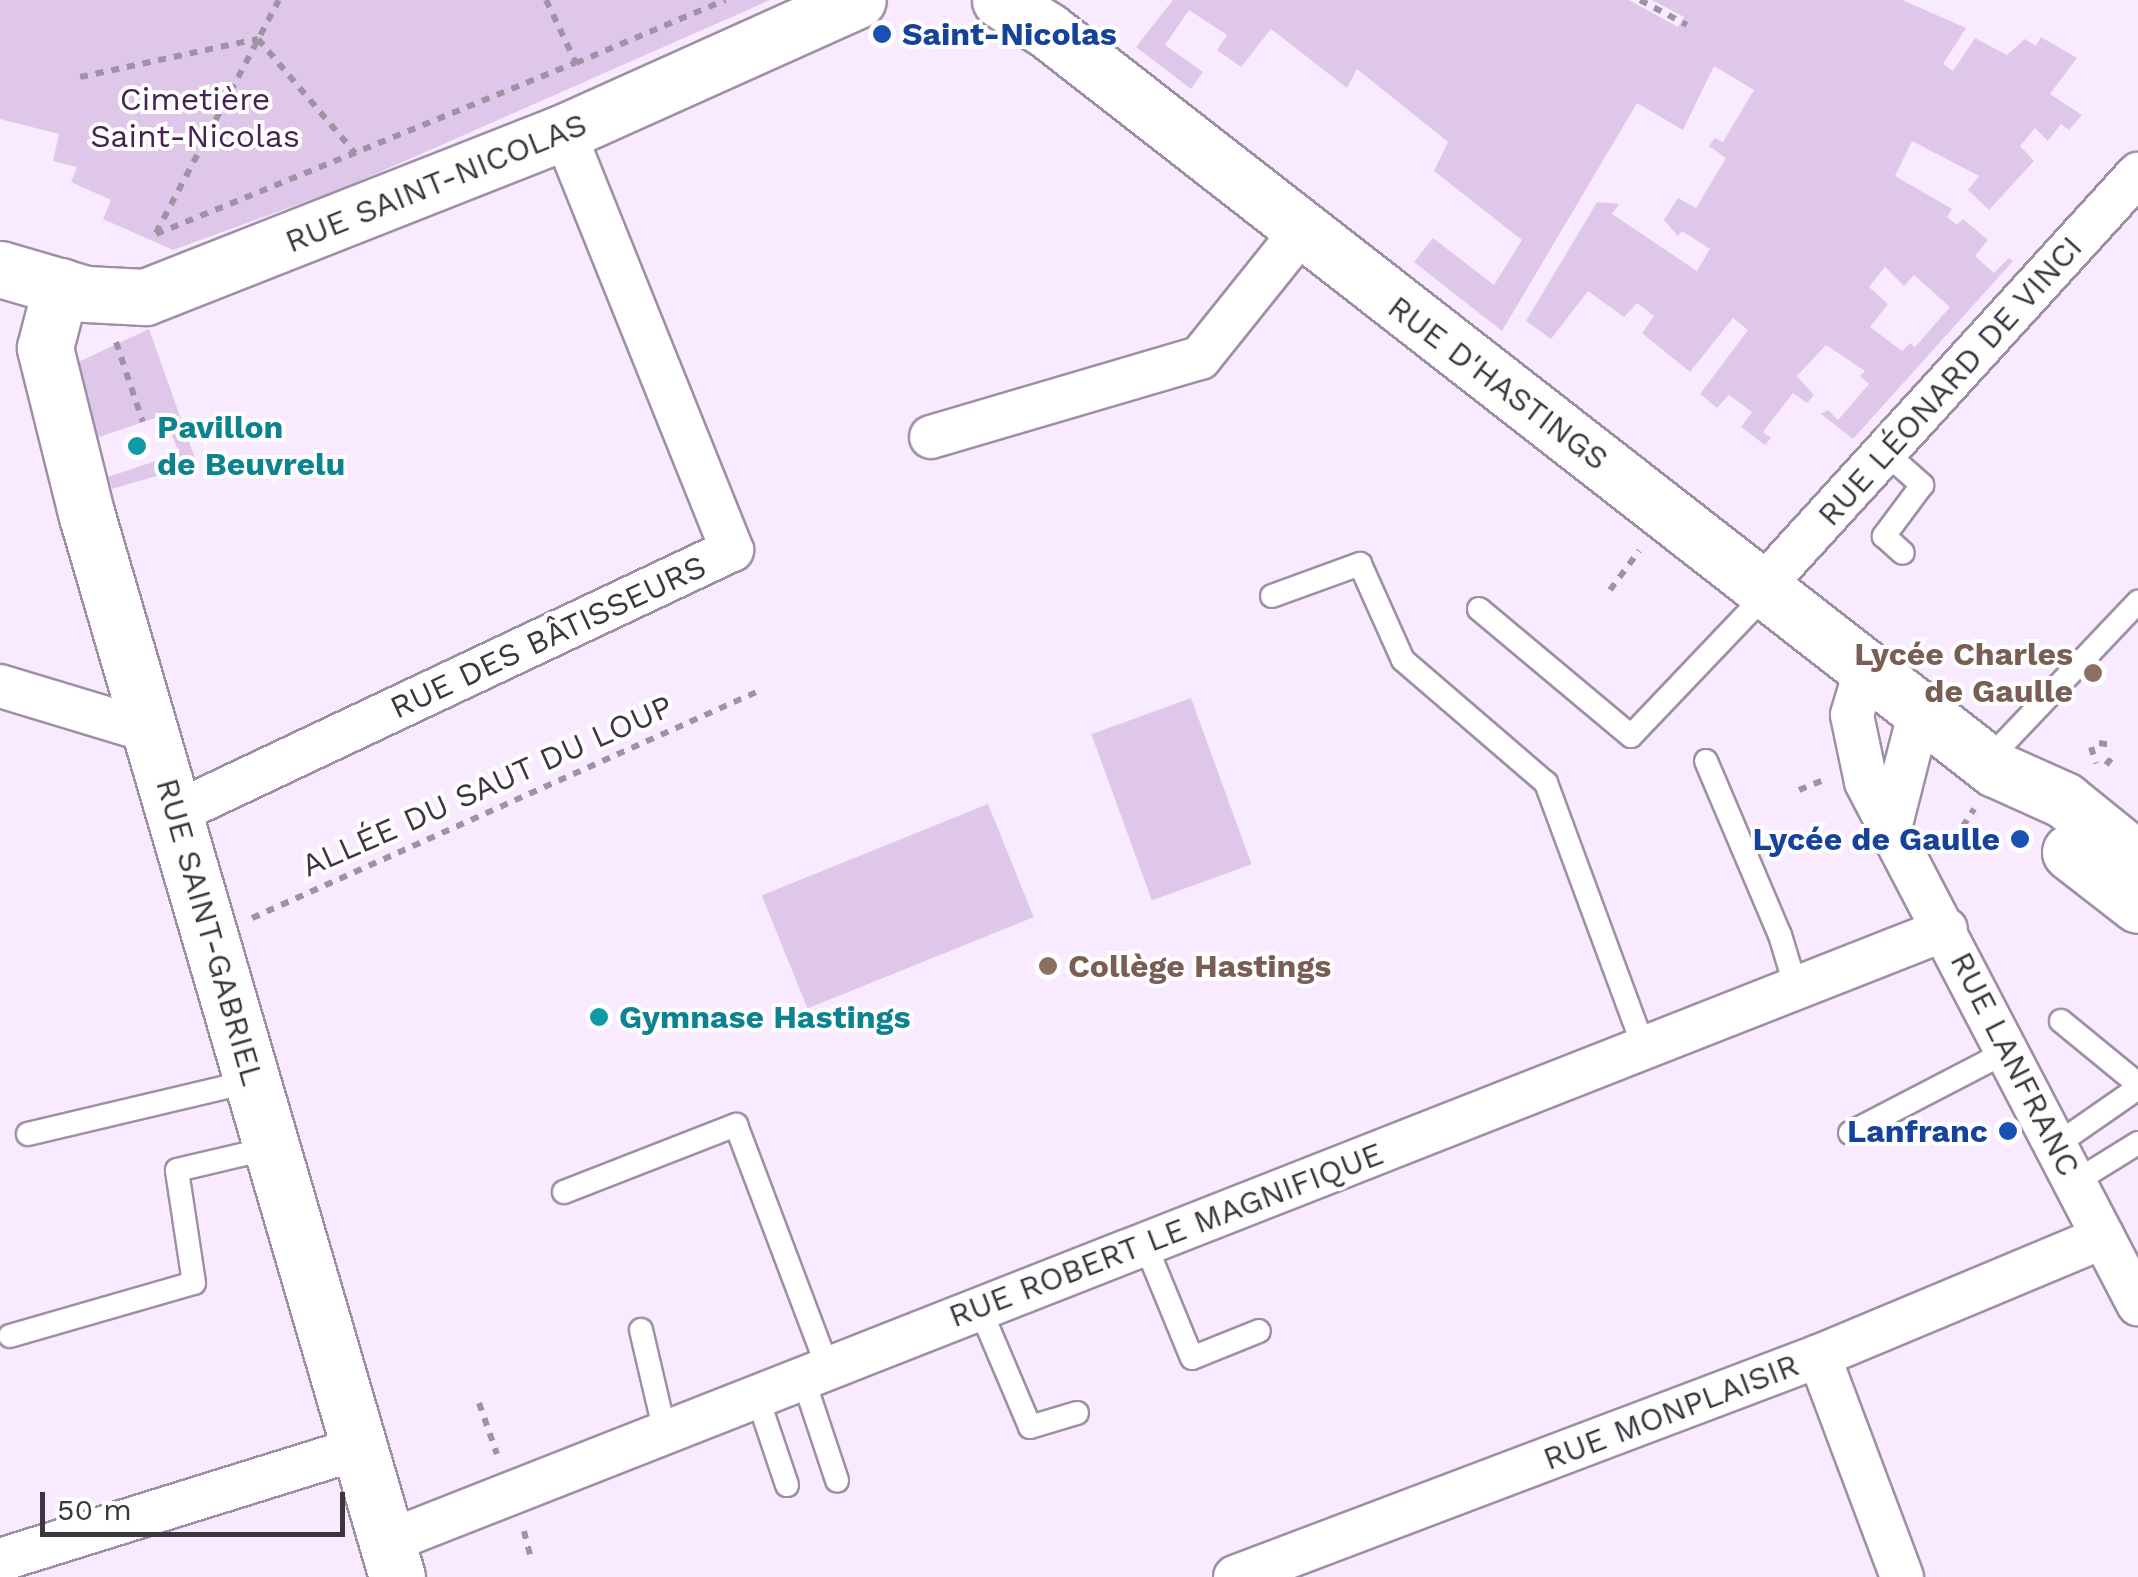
<!DOCTYPE html>
<html>
<head>
<meta charset="utf-8">
<style>
  body { margin:0 }
  #map { position:relative; width:2138px; height:1577px; overflow:hidden; background:#f9ebff; font-family:"Work Sans",sans-serif }
  div>[style] { position:absolute }
  .green>* { inset:0; background:#dfc7e9; transform-origin:0 0 }
  .path>* { height:6px; margin-top:-3px; transform-origin:0; background:repeating-linear-gradient(90deg,#9d93a2 0 8px,transparent 0 16px) }
  .roads { filter:drop-shadow(2px 0 #9f8fa6) drop-shadow(-2px 0 #9f8fa6) drop-shadow(0 2px #9f8fa6) drop-shadow(0 -2px #9f8fa6) }
  .service>* { height:22px; margin:-11px; padding:0 11px; transform-origin:11px; border-radius:11px; background:#fff }
  .minor>* { height:42px; margin:-21px; padding:0 21px; transform-origin:21px; border-radius:21px; background:#fff }
  .tertiary>* { height:55px; margin:-27.5px; padding:0 27.5px; transform-origin:27.5px; border-radius:27.5px; background:#fff }
  .dots>* { width:28px; height:28px; translate:-50% -50%; box-sizing:border-box; border:5px solid #fefefe; border-radius:50% }
  span { translate:-50% -50%; white-space:nowrap; text-align:center; line-height:1.15; -webkit-text-stroke:8px #fefefe; paint-order:stroke }
  .transit-label { font-size:32px; color:#164399; font-weight:700 }
  .left { translate:0 -50%; text-align:left }
  .right { translate:-100% -50%; text-align:right }
  .park-label { font-size:32px; color:#452352 }
  .street-label { font-size:32px; color:#3c363f }
  .culture-label { font-size:32px; color:#0d838f; font-weight:700 }
  .education-label { font-size:32px; color:#785e54; font-weight:700 }
  .scale { position:absolute; left:40px; top:1492px; width:305px; height:45px; box-sizing:border-box; border:5px solid #3c363f; border-top:0; padding-left:12px; font-size:30px; line-height:35px; white-space:nowrap; color:#3c363f; -webkit-text-stroke:8px #fefefe; paint-order:stroke }
</style>
</head>
<body>
<div id="map">
  <div class="green">
    <i style="clip-path:polygon(0 0,770px 0,346px 187px,173px 250px,103px 219px,111px 200px,71px 182px,77px 167px,53px 161px,59px 134px,0 119px)"></i>
    <i style="clip-path:polygon(evenodd,1173px 0,1629px 0,1678px 27px,1684px 17px,1652px 0,1902px 0,1966px 28px,1943px 64px,1953px 71px,1975px 38px,2007px 55px,2025px 39px,2036px 46px,2041px 37px,2077px 58px,2050px 94px,2082px 115px,2069px 130px,2061px 124px,2048px 141px,2035px 128px,2020px 146px,2034px 161px,1989px 210px,1968px 190px,1979px 176px,1912px 141px,1895px 176px,1952px 209px,1947px 217px,1957px 225px,1963px 219px,1988px 240px,1975px 256px,1994px 273px,2009px 258px,2013px 261px,1853px 439px,1821px 414px,1828px 410px,1838px 420px,1869px 384px,1860px 376px,1865px 371px,1826px 345px,1797px 376px,1814px 395px,1807px 403px,1793px 393px,1763px 432px,1771px 438px,1765px 445px,1741px 427px,1752px 412px,1729px 395px,1717px 408px,1700px 394px,1748px 330px,1733px 318px,1690px 372px,1642px 333px,1654px 316px,1637px 303px,1624px 317px,1588px 291px,1551px 339px,1526px 321px,1597px 202px,1619px 204px,1612px 214px,1697px 271px,1710px 249px,1682px 231px,1678px 236px,1664px 220px,1678px 198px,1696px 208px,1726px 158px,1709px 146px,1715px 138px,1723px 142px,1754px 90px,1714px 66px,1683px 130px,1637px 103px,1502px 331px,1414px 262px,1433px 238px,1494px 285px,1522px 240px,1434px 171px,1448px 142px,1357px 69px,1347px 88px,1271px 29px,1241px 67px,1217px 50px,1227px 35px,1189px 10px,1165px 45px,1203px 72px,1191px 89px,1136px 47px,1173px 0,1885px 267px,1904px 286px,1914px 275px,1950px 307px,1915px 347px,1910px 343px,1902px 351px,1870px 327px,1888px 304px,1869px 287px,1885px 267px)"></i>
    <i style="clip-path:polygon(149px 329px,197px 464px,112px 489px,108px 477px,179px 453px,164px 415px,96px 438px,74px 364px)"></i>
    <i style="left:1191px;top:698px;width:177px;height:106px;rotate:70deg"></i>
    <i style="left:988px;top:804px;width:122px;height:244px;rotate:68deg"></i>
  </div>
  <div class="path">
    <i style="left:546px;top:0;width:70px;rotate:64.5deg"></i>
    <i style="left:576px;top:63px;width:162px;rotate:-22.9deg"></i>
    <i style="left:1640px;top:0;width:53px;rotate:28deg"></i>
    <i style="left:80px;top:77px;width:182px;rotate:-12.1deg"></i>
    <i style="left:258px;top:39px;width:150px;rotate:49.6deg"></i>
    <i style="left:156px;top:233px;width:263px;rotate:-62.2deg"></i>
    <i style="left:156px;top:234px;width:453px;rotate:-22.2deg"></i>
    <i style="left:116px;top:342px;width:84px;rotate:71.4deg"></i>
    <i style="left:1610px;top:590px;width:49px;rotate:-53.4deg"></i>
    <i style="left:2099px;top:743px;width:12px;rotate:9deg"></i>
    <i style="left:2091px;top:747px;width:17px;rotate:73deg"></i>
    <i style="left:2106px;top:765px;width:14px;rotate:-51deg"></i>
    <i style="left:1799px;top:790px;width:29px;rotate:-22deg"></i>
    <i style="left:1954px;top:840px;width:37px;rotate:-57deg"></i>
    <i style="left:252px;top:918px;width:558px;rotate:-24.13deg"></i>
    <i style="left:479px;top:1403px;width:54px;rotate:70.6deg"></i>
    <i style="left:524px;top:1531px;width:29px;rotate:76deg"></i>
  </div>
  <div class="roads">
    <div class="service">
      <i style="left:1885px;top:452px;width:50px;rotate:41.7deg"></i>
      <i style="left:1922px;top:485px;width:64px;rotate:126.7deg"></i>
      <i style="left:1884px;top:536px;width:25px;rotate:42deg"></i>
      <i style="left:1272px;top:596px;width:94px;rotate:-20deg"></i>
      <i style="left:1360px;top:564px;width:105px;rotate:65.9deg"></i>
      <i style="left:1403px;top:660px;width:189px;rotate:40.7deg"></i>
      <i style="left:1546px;top:783px;width:283px;rotate:69.7deg"></i>
      <i style="left:1479px;top:609px;width:198px;rotate:39.9deg"></i>
      <i style="left:1631px;top:736px;width:199px;rotate:-46.4deg"></i>
      <i style="left:1706px;top:761px;width:189px;rotate:67deg"></i>
      <i style="left:1780px;top:935px;width:55px;rotate:73.2deg"></i>
      <i style="left:1986px;top:762px;width:221px;rotate:-46.5deg"></i>
      <i style="left:2061px;top:1021px;width:99px;rotate:39.3deg"></i>
      <i style="left:1850px;top:1133px;width:178px;rotate:-27.4deg"></i>
      <i style="left:28px;top:1134px;width:231px;rotate:-13.3deg"></i>
      <i style="left:2056px;top:1145px;width:100px;rotate:-34.8deg"></i>
      <i style="left:2075px;top:1182px;width:74px;rotate:-31.8deg"></i>
      <i style="left:564px;top:1192px;width:185px;rotate:-21.3deg"></i>
      <i style="left:736px;top:1125px;width:260px;rotate:69.3deg"></i>
      <i style="left:1145px;top:1244px;width:123px;rotate:67.6deg"></i>
      <i style="left:1192px;top:1358px;width:72px;rotate:-21.9deg"></i>
      <i style="left:980px;top:1309px;width:128px;rotate:67deg"></i>
      <i style="left:1030px;top:1427px;width:49px;rotate:-16.6deg"></i>
      <i style="left:641px;top:1330px;width:105px;rotate:76.8deg"></i>
      <i style="left:10px;top:1336px;width:191px;rotate:-16.1deg"></i>
      <i style="left:194px;top:1283px;width:114px;rotate:-98.6deg"></i>
      <i style="left:177px;top:1170px;width:97px;rotate:-13.2deg"></i>
      <i style="left:803px;top:1378px;width:108px;rotate:71.6deg"></i>
      <i style="left:757px;top:1396px;width:94px;rotate:71.4deg"></i>
    </div>
    <div class="minor">
      <i style="left:931px;top:437px;width:280px;rotate:-16.4deg"></i>
      <i style="left:1200px;top:358px;width:161px;rotate:-51.3deg"></i>
      <i style="left:1762px;top:587px;width:559px;rotate:-47.68deg"></i>
      <i style="left:1866px;top:668px;width:49px;rotate:106.6deg"></i>
      <i style="left:1852px;top:715px;width:68px;rotate:78.2deg"></i>
      <i style="left:1866px;top:782px;width:589px;rotate:62.48deg"></i>
      <i style="left:0;top:686px;width:159px;rotate:16.8deg"></i>
      <i style="left:175px;top:813px;width:616px;rotate:-25.28deg"></i>
      <i style="left:732px;top:550px;width:450px;rotate:-111.9deg"></i>
      <i style="left:1891px;top:824px;width:118px;rotate:-75.7deg"></i>
      <i style="left:1819px;top:1356px;width:236px;rotate:69.4deg"></i>
      <i style="left:387px;top:1542px;width:1675px;rotate:-21.46deg"></i>
      <i style="left:0;top:1560px;width:377px;rotate:-17.3deg"></i>
      <i style="left:1235px;top:1577px;width:624px;rotate:-20.73deg"></i>
      <i style="left:1819px;top:1356px;width:308px;rotate:-22.7deg"></i>
    </div>
    <div class="tertiary">
      <i style="left:1000px;top:0;width:56px;rotate:32.6deg"></i>
      <i style="left:1047px;top:30px;width:1202px;rotate:37.94deg"></i>
      <i style="left:1995px;top:769px;width:76px;rotate:24.2deg"></i>
      <i style="left:2064px;top:800px;width:95px;rotate:39deg"></i>
      <i style="left:0;top:269px;width:90px;rotate:16.2deg"></i>
      <i style="left:86px;top:294px;width:59px;rotate:2.9deg"></i>
      <i style="left:145px;top:297px;width:450px;rotate:-21.5deg"></i>
      <i style="left:564px;top:132px;width:322px;rotate:-24.2deg"></i>
      <i style="left:61px;top:286px;width:64px;rotate:104.5deg"></i>
      <i style="left:45px;top:348px;width:173px;rotate:76deg"></i>
      <i style="left:87px;top:516px;width:1105px;rotate:73.71deg"></i>
      <i style="left:2070px;top:852px;width:86px;rotate:37.9deg"></i>
    </div>
  </div>
  <div class="dots">
    <i style="left:882px;top:34px;background:#1a4fb4"></i>
    <i style="left:137px;top:446px;background:#0f9aa8"></i>
    <i style="left:2093px;top:673px;background:#8d6e63"></i>
    <i style="left:2020px;top:839px;background:#1a4fb4"></i>
    <i style="left:1048px;top:966px;background:#8d6e63"></i>
    <i style="left:599px;top:1017px;background:#0f9aa8"></i>
    <i style="left:2008px;top:1131px;background:#1a4fb4"></i>
  </div>
  <div class="transit-label">
    <span class="left" style="left:902px;top:34px">Saint-Nicolas</span>
    <span class="right" style="left:2000px;top:839px">Lycée de Gaulle</span>
    <span class="right" style="left:1988px;top:1131px">Lanfranc</span>
  </div>
  <div class="park-label">
    <span style="left:195px;top:118px">Cimetière<br>Saint-Nicolas</span>
  </div>
  <div class="street-label">
    <span style="left:436px;top:183px;rotate:-22deg">RUE SAINT-NICOLAS</span>
    <span style="left:1950px;top:381px;rotate:-48deg">RUE LÉONARD DE VINCI</span>
    <span style="left:1498px;top:383px;rotate:37deg">RUE D'HASTINGS</span>
    <span style="left:548px;top:637px;rotate:-25deg">RUE DES BÂTISSEURS</span>
    <span style="left:487px;top:786px;rotate:-24deg">ALLÉE DU SAUT DU LOUP</span>
    <span style="left:210px;top:932px;rotate:74deg">RUE SAINT-GABRIEL</span>
    <span style="left:2015px;top:1064px;rotate:63deg">RUE LANFRANC</span>
    <span style="left:1166px;top:1235px;rotate:-21deg">RUE ROBERT LE MAGNIFIQUE</span>
    <span style="left:1671px;top:1412px;rotate:-21deg">RUE MONPLAISIR</span>
  </div>
  <div class="culture-label">
    <span class="left" style="left:157px;top:446px">Pavillon<br>de Beuvrelu</span>
    <span class="left" style="left:619px;top:1017px">Gymnase Hastings</span>
  </div>
  <div class="education-label">
    <span class="right" style="left:2073px;top:673px">Lycée Charles<br>de Gaulle</span>
    <span class="left" style="left:1068px;top:966px">Collège Hastings</span>
  </div>
  <div class="scale">50 m</div>
</div>
</body>
</html>
